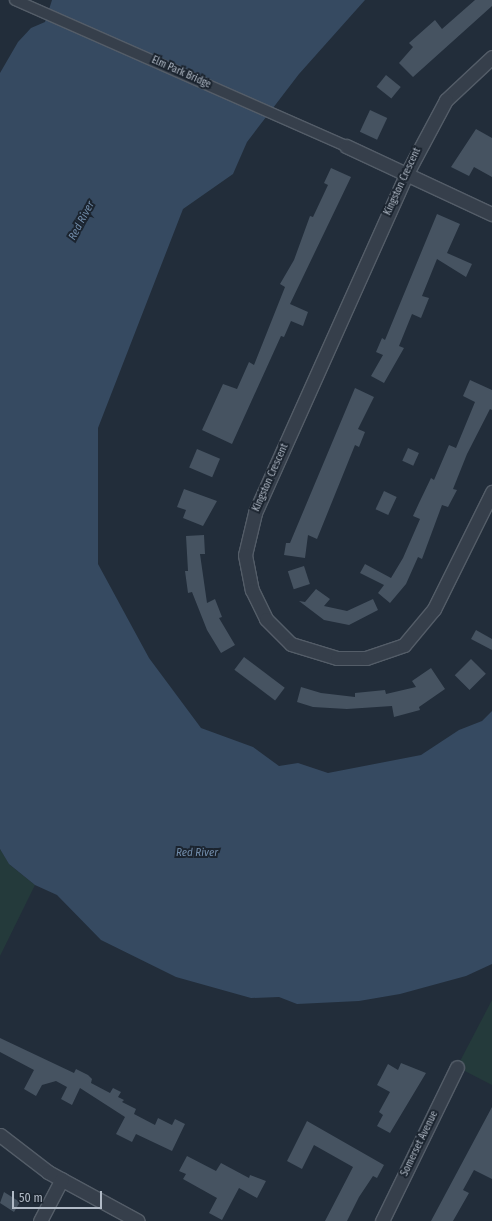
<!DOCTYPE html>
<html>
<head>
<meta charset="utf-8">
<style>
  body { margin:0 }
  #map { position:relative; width:492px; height:1221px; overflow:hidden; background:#222d3a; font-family:"Fira Sans Condensed",sans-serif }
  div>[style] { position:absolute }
  .green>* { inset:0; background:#243a3b }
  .water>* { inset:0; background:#364a61 }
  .building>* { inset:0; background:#465361; transform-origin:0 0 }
  .roads { filter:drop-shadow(1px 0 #545d68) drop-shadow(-1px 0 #545d68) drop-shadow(0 1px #545d68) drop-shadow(0 -1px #545d68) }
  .pedestrian>* { height:10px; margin:-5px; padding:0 5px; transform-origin:5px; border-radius:5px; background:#363f4b }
  .minor>* { height:13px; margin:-6.5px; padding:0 6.5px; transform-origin:6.5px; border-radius:6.5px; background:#363f4b }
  span { translate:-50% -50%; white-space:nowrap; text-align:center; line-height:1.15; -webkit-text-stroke:4px #1b242f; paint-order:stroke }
  .street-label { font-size:10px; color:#b1bac6 }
  .water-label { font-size:11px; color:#718caa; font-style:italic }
  .scale { position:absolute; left:12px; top:1191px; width:90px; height:18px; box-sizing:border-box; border:2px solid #b1bac6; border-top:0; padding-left:5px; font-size:12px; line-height:14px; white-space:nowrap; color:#b1bac6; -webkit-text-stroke:3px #1b242f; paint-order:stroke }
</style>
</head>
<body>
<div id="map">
  <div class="green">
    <i style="clip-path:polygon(0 849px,10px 865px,35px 885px,0 956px)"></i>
    <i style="clip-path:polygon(492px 1000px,492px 1085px,457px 1067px)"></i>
  </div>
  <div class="water">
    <i style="clip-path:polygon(52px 0,365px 0,299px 74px,247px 142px,233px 174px,183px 209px,98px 428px,98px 564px,149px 658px,201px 728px,253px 747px,279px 766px,298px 763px,328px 773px,421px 755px,459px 730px,482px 721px,492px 711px,492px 964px,466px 976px,400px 994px,359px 1001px,297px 1004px,279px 997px,251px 998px,176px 977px,101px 940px,57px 895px,35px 885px,9px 864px,0 849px,0 73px,18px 42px,31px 28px,45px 22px)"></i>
  </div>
  <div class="building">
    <i style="clip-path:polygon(475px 0,492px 0,492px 6px,413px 77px,399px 63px,413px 47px,409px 43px,435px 20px,442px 29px)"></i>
    <i style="left:386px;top:75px;width:19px;height:15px;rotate:39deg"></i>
    <i style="left:370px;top:110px;width:19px;height:24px;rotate:25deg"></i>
    <i style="clip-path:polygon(476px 129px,492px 138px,492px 177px,474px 167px,469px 176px,451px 167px)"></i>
    <i style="clip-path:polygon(331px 168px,351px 177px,290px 304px,308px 312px,303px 326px,291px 321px,284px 337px,281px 336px,232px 444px,202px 430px,223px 384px,237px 389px,249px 362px,254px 365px,285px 287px,280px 284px,294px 260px,310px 216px,313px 217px,328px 185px,324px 183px)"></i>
    <i style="clip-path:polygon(437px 214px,460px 224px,447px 253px,472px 264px,466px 277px,437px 259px,422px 296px,429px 298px,421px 318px,412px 314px,399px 346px,404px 348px,384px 383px,371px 376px,383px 355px,376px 352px,382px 338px,385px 340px)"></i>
    <i style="clip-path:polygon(470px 380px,492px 390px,492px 410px,490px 409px,467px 454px,453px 489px,457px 490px,448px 507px,442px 505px,422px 559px,418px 557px,406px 584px,390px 603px,378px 593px,384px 585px,360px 573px,365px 564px,391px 578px,403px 558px,420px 519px,413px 516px,419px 503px,431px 478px,434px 480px,449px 445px,456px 448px,475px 402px,463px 396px)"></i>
    <i style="clip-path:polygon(355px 388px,374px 397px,358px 429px,365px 432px,359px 447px,355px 445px,317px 539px,308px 535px,305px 558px,284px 555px,286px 543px,290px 543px)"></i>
    <i style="left:408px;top:448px;width:12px;height:14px;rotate:24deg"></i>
    <i style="left:197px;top:449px;width:25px;height:20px;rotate:23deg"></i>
    <i style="clip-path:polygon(184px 489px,217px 501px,203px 526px,183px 518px,186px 510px,177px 507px)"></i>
    <i style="left:384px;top:491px;width:14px;height:20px;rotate:25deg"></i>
    <i style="clip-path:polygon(204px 535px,205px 554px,200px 554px,207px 603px,215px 599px,222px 617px,219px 618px,235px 645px,221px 653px,207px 630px,192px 592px,188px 593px,185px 571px,188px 571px,186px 536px)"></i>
    <i style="left:304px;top:566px;width:19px;height:17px;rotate:72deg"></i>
    <i style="clip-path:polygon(316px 589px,330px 599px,324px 606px,347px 611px,373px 599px,378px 610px,349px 625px,324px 620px,299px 601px,305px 602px)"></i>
    <i style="clip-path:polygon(476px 630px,492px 639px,492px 650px,471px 639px)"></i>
    <i style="left:244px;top:657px;width:51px;height:16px;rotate:37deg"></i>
    <i style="left:471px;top:659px;width:21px;height:23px;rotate:45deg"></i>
    <i style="clip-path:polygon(431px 668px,445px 689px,419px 707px,420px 710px,394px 717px,392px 706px,347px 709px,313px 707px,297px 702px,301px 687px,321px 693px,355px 697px,355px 693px,385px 690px,386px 694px,416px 687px,412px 681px)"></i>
    <i style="clip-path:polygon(0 1038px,74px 1073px,76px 1069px,88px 1075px,92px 1079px,91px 1083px,110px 1093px,113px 1088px,121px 1092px,118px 1097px,124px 1100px,122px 1102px,136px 1109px,134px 1114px,155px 1125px,158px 1118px,172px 1125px,175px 1119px,185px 1124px,172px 1151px,136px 1134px,132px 1142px,116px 1134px,125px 1117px,80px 1088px,72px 1105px,61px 1099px,67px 1087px,56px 1081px,42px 1085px,36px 1096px,24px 1089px,34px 1070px,0 1052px)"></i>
    <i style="clip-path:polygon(401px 1063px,426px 1073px,390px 1133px,377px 1126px,383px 1115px,379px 1112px,390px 1092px,377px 1085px,388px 1064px,398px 1070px)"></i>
    <i style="clip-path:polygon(492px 1107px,492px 1179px,474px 1170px,463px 1190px,469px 1193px,453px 1221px,431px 1221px)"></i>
    <i style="clip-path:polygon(307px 1121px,384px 1165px,377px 1178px,373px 1176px,359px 1197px,347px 1221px,325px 1221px,353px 1167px,314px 1145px,302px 1169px,287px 1161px)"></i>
    <i style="clip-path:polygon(187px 1156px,216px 1171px,221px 1163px,249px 1178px,250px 1175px,266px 1181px,257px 1198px,239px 1188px,222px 1220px,209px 1213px,217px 1198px,183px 1179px,186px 1174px,179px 1171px)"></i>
    <i style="clip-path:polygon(4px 1192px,20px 1202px,14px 1212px,0 1203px)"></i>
  </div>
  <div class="roads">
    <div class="pedestrian">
      <i style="left:15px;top:0;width:362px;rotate:23.8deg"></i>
    </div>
    <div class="minor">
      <i style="left:492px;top:57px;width:63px;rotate:136.9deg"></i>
      <i style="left:446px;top:100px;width:85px;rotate:118.1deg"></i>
      <i style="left:406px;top:175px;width:370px;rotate:114.1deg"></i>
      <i style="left:255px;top:513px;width:43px;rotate:103.4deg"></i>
      <i style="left:245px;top:555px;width:36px;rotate:79deg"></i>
      <i style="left:252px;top:590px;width:32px;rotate:64deg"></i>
      <i style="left:266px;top:619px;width:35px;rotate:45deg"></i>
      <i style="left:291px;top:644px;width:48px;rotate:16.9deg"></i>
      <i style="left:337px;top:658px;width:29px"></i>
      <i style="left:366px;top:658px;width:40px;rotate:-18.9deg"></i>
      <i style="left:404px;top:645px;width:47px;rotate:-50.2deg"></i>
      <i style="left:434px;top:609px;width:131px;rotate:-63.6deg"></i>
      <i style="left:346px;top:146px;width:161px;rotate:25deg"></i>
      <i style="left:0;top:1135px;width:61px;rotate:37.6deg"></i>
      <i style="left:48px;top:1172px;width:102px;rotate:28.6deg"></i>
      <i style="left:40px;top:1221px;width:47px;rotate:-62.4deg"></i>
      <i style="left:382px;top:1221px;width:171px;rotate:-64deg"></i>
    </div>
  </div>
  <div class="street-label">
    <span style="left:181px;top:73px;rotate:24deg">Elm Park Bridge</span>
    <span style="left:403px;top:182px;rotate:-65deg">Kingston Crescent</span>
    <span style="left:271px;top:478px;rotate:-66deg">Kingston Crescent</span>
    <span style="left:420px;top:1144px;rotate:-64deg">Somerset Avenue</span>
  </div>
  <div class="water-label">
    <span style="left:82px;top:221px;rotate:-62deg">Red River</span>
    <span style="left:197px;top:853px">Red River</span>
  </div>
  <div class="scale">50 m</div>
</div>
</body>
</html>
